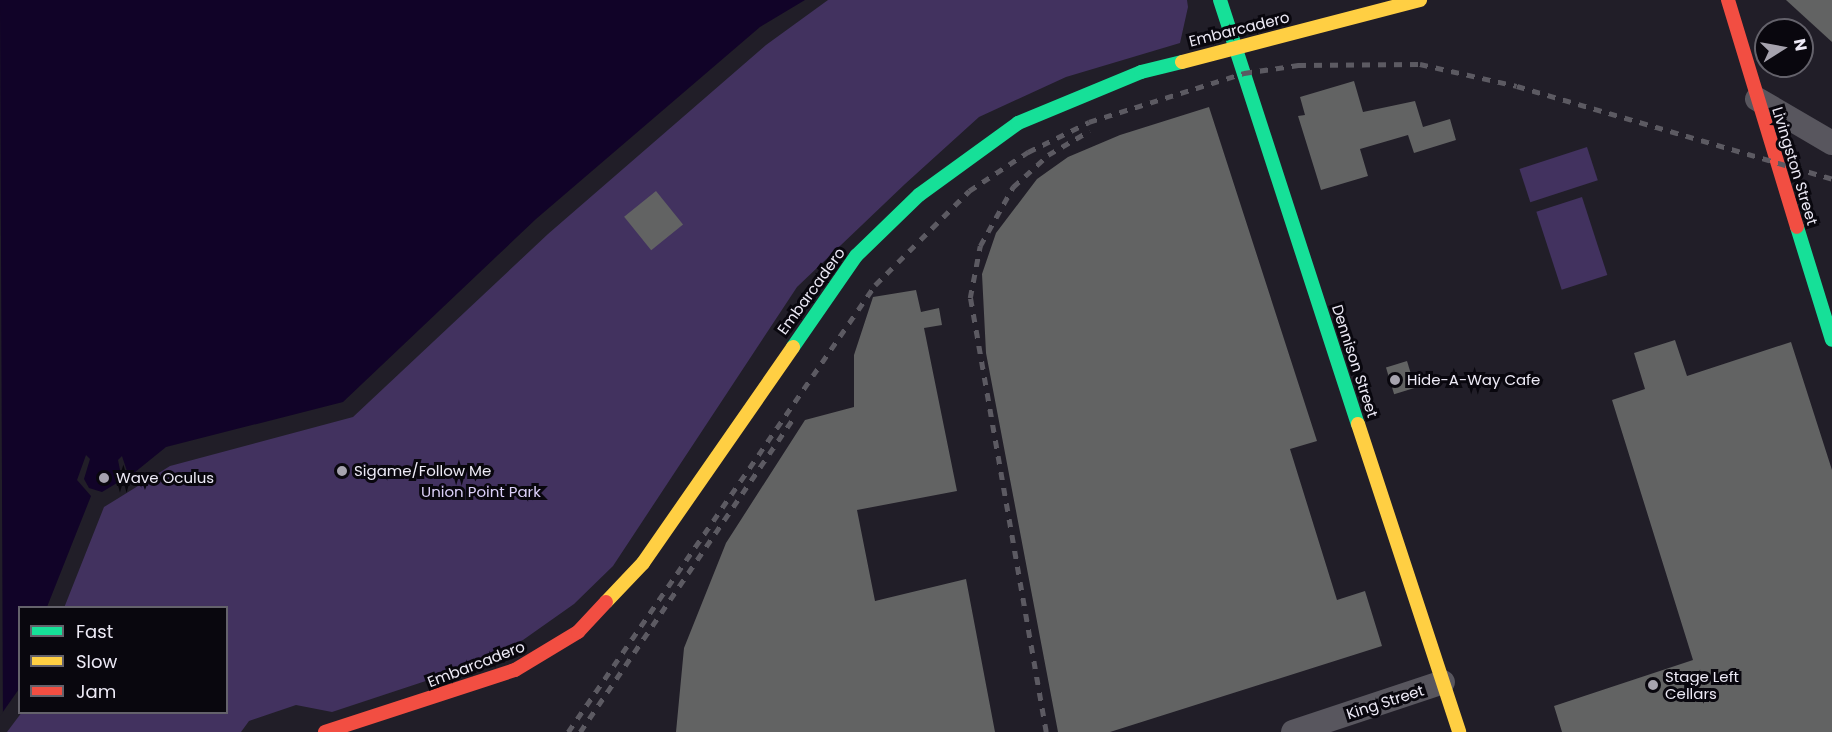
<!DOCTYPE html>
<html>
<head>
<meta charset="utf-8">
<style>
  body { margin:0 }
  #map { position:relative; width:1832px; height:732px; overflow:hidden; background:#211e28; font-family:Poppins,sans-serif }
  div>[style] { position:absolute }
  .green>* { inset:0; background:#42325f; transform-origin:0 0 }
  .water>* { inset:0; background:#110328 }
  .pier>* { inset:0; background:#211e28 }
  .building>* { inset:0; background:#626363; transform-origin:0 0 }
  .street>* { height:24px; margin:-12px; padding:0 12px; transform-origin:12px; border-radius:12px; background:#58565e }
  .fast>* { height:14px; margin:-7px; padding:0 7px; transform-origin:7px; border-radius:7px; background:#16e098 }
  .slow>* { height:14px; margin:-7px; padding:0 7px; transform-origin:7px; border-radius:7px; background:#ffcf43 }
  .jam>* { height:14px; margin:-7px; padding:0 7px; transform-origin:7px; border-radius:7px; background:#f24e42 }
  .rail>* { height:4.5px; margin-top:-2.25px; transform-origin:0; background:repeating-linear-gradient(90deg,#5c5a62 0 8px,transparent 0 16px) }
  .dots>* { width:16px; height:16px; translate:-50% -50%; box-sizing:border-box; border:3px solid #09070e; border-radius:50% }
  span { translate:-50% -50%; white-space:nowrap; text-align:center; line-height:1.15; -webkit-text-stroke:6px #09070e; paint-order:stroke }
  .street-label { font-size:15px; color:#edeaf6 }
  .poi-label { font-size:15px; color:#edeaf6 }
  .left { translate:0 -50%; text-align:left }
  .park-label { font-size:15px; color:#dcd0f9 }
  .legend { position:absolute; left:18px; top:606px; width:210px; height:108px; box-sizing:border-box; background:#09070e; border:2px solid #64626b; margin:0; padding:8px 10px; list-style:none; font-size:18px; color:#edeaf6 }
  .legend li { display:flex; align-items:center; gap:12px; height:30px }
  .legend b { width:30px; border:2px solid #64626b }
  .north { position:absolute; left:1754px; top:18px; width:60px; height:60px; box-sizing:border-box; background:#09070e; border:2px solid #64626b; border-radius:50%; rotate:79deg; font-size:16px; font-weight:700; line-height:24px; text-align:center; color:#edeaf6 }
  .north::after { content:''; display:block; margin:auto; width:21px; height:27px; background:#a6a3ae; clip-path:polygon(50% 0,100% 100%,50% 72%,0 100%) }
</style>
</head>
<body>
<div id="map">
  <div class="green">
    <i style="clip-path:polygon(825px 0,1187px 0,1188px 7px,1180px 43px,1066px 77px,979px 117px,905px 184px,797px 287px,613px 566px,574px 604px,523px 640px,456px 671px,332px 712px,296px 705px,249px 721px,241px 732px,3px 732px,20px 712px,226px 712px,226px 608px,61px 607px,102px 505px,546px 232px,764px 42px)"></i>
    <i style="left:1587px;top:147px;width:35px;height:71px;rotate:72deg"></i>
    <i style="left:1582px;top:197px;width:82px;height:48px;rotate:72deg"></i>
  </div>
  <div class="water">
    <i style="clip-path:polygon(0 0,825px 0,764px 42px,546px 232px,351px 415px,169px 464px,102px 505px,61px 607px,20px 608px,19px 710px,3px 732px)"></i>
  </div>
  <div class="pier">
    <i style="clip-path:polygon(805px 0,828px 0,766px 45px,548px 234px,353px 417px,170px 466px,117px 499px,104px 507px,64px 608px,47px 607px,91px 496px,77px 480px,86px 455px,90px 459px,84px 479px,89px 488px,102px 492px,122px 480px,118px 460px,122px 456px,129px 477px,166px 447px,343px 402px,536px 219px,760px 27px)"></i>
    <i style="clip-path:polygon(19px 689px,22px 712px,7px 732px,0 732px,0 716px)"></i>
  </div>
  <div class="building">
    <i style="clip-path:polygon(1786px 0,1832px 0,1832px 42px)"></i>
    <i style="clip-path:polygon(1354px 81px,1363px 112px,1415px 101px,1423px 127px,1450px 119px,1456px 140px,1414px 153px,1408px 135px,1360px 149px,1368px 176px,1321px 190px,1298px 116px,1305px 115px,1300px 97px)"></i>
    <i style="clip-path:polygon(1209px 107px,1317px 441px,1290px 449px,1337px 600px,1365px 591px,1382px 646px,1110px 732px,1058px 732px,986px 353px,982px 274px,996px 233px,1037px 179px,1068px 157px,1120px 135px)"></i>
    <i style="left:656px;top:191px;width:43px;height:41px;rotate:51deg"></i>
    <i style="clip-path:polygon(916px 290px,921px 312px,939px 308px,942px 325px,924px 328px,957px 491px,857px 510px,875px 601px,966px 579px,995px 732px,676px 732px,684px 648px,726px 543px,805px 420px,854px 407px,854px 355px,873px 297px)"></i>
    <i style="clip-path:polygon(1675px 340px,1687px 376px,1791px 342px,1832px 470px,1832px 732px,1562px 732px,1554px 706px,1693px 660px,1612px 400px,1645px 389px,1634px 353px)"></i>
    <i style="left:1407px;top:361px;width:28px;height:22px;rotate:73deg"></i>
  </div>
  <div class="street">
    <i style="left:1757px;top:99px;width:87px;rotate:30.4deg"></i>
    <i style="left:1293px;top:732px;width:158px;rotate:-18.4deg"></i>
  </div>
  <div class="fast">
    <i style="left:1220px;top:0;width:446px;rotate:72deg"></i>
    <i style="left:1797px;top:227px;width:118px;rotate:72.8deg"></i>
    <i style="left:793px;top:347px;width:111px;rotate:-55.3deg"></i>
    <i style="left:856px;top:256px;width:88px;rotate:-44.1deg"></i>
    <i style="left:919px;top:195px;width:122px;rotate:-36deg"></i>
    <i style="left:1018px;top:123px;width:133px;rotate:-22.5deg"></i>
    <i style="left:1141px;top:72px;width:42px;rotate:-13.7deg"></i>
  </div>
  <div class="slow">
    <i style="left:1182px;top:62px;width:246px;rotate:-14.6deg"></i>
    <i style="left:1358px;top:424px;width:324px;rotate:71.8deg"></i>
    <i style="left:606px;top:602px;width:54px;rotate:-46.5deg"></i>
    <i style="left:643px;top:563px;width:263px;rotate:-55.2deg"></i>
  </div>
  <div class="jam">
    <i style="left:1728px;top:0;width:237px;rotate:73.1deg"></i>
    <i style="left:325px;top:732px;width:200px;rotate:-18.1deg"></i>
    <i style="left:515px;top:670px;width:74px;rotate:-31.1deg"></i>
    <i style="left:578px;top:632px;width:41px;rotate:-47deg"></i>
  </div>
  <div class="rail">
    <i style="left:568px;top:732px;width:542px;rotate:-55.52deg"></i>
    <i style="left:875px;top:285px;width:133px;rotate:-45deg"></i>
    <i style="left:969px;top:191px;width:71px;rotate:-33.5deg"></i>
    <i style="left:1028px;top:152px;width:68px;rotate:-26.2deg"></i>
    <i style="left:1089px;top:122px;width:163px;rotate:-17.5deg"></i>
    <i style="left:1244px;top:73px;width:55px;rotate:-8.4deg"></i>
    <i style="left:1298px;top:65px;width:122px;rotate:-0.5deg"></i>
    <i style="left:1420px;top:64px;width:99px;rotate:12.8deg"></i>
    <i style="left:1517px;top:86px;width:328px;rotate:16.4deg"></i>
    <i style="left:580px;top:732px;width:377px;rotate:-55.8deg"></i>
    <i style="left:1046px;top:732px;width:441px;rotate:-99.9deg"></i>
    <i style="left:970px;top:298px;width:53px;rotate:-79.1deg"></i>
    <i style="left:980px;top:246px;width:68px;rotate:-60.8deg"></i>
    <i style="left:1013px;top:187px;width:47px;rotate:-42.4deg"></i>
    <i style="left:1048px;top:155px;width:48px;rotate:-30.3deg"></i>
  </div>
  <div class="dots">
    <i style="left:1395px;top:380px;background:#a6a3ae"></i>
    <i style="left:342px;top:471px;background:#a6a3ae"></i>
    <i style="left:104px;top:478px;background:#a6a3ae"></i>
    <i style="left:1653px;top:685px;background:#a6a3ae"></i>
  </div>
  <div class="street-label">
    <span style="left:1239px;top:29px;rotate:-14deg">Embarcadero</span>
    <span style="left:1795px;top:166px;rotate:73deg">Livingston Street</span>
    <span style="left:811px;top:291px;rotate:-54deg">Embarcadero</span>
    <span style="left:1355px;top:361px;rotate:72deg">Dennison Street</span>
    <span style="left:476px;top:664px;rotate:-21deg">Embarcadero</span>
    <span style="left:1385px;top:702px;rotate:-18deg">King Street</span>
  </div>
  <div class="poi-label">
    <span class="left" style="left:1407px;top:380px">Hide-A-Way Cafe</span>
    <span class="left" style="left:354px;top:471px">Sigame/Follow Me</span>
    <span class="left" style="left:116px;top:478px">Wave Oculus</span>
    <span class="left" style="left:1665px;top:685px">Stage Left<br>Cellars</span>
  </div>
  <div class="park-label">
    <span style="left:481px;top:492px">Union Point Park</span>
  </div>
  <ul class="legend">
  <li><b style="height:8px;background:#16e098"></b>Fast</li>
  <li><b style="height:8px;background:#ffcf43"></b>Slow</li>
  <li><b style="height:8px;background:#f24e42"></b>Jam</li>
  </ul>
  <div class="north">N</div>
</div>
</body>
</html>
